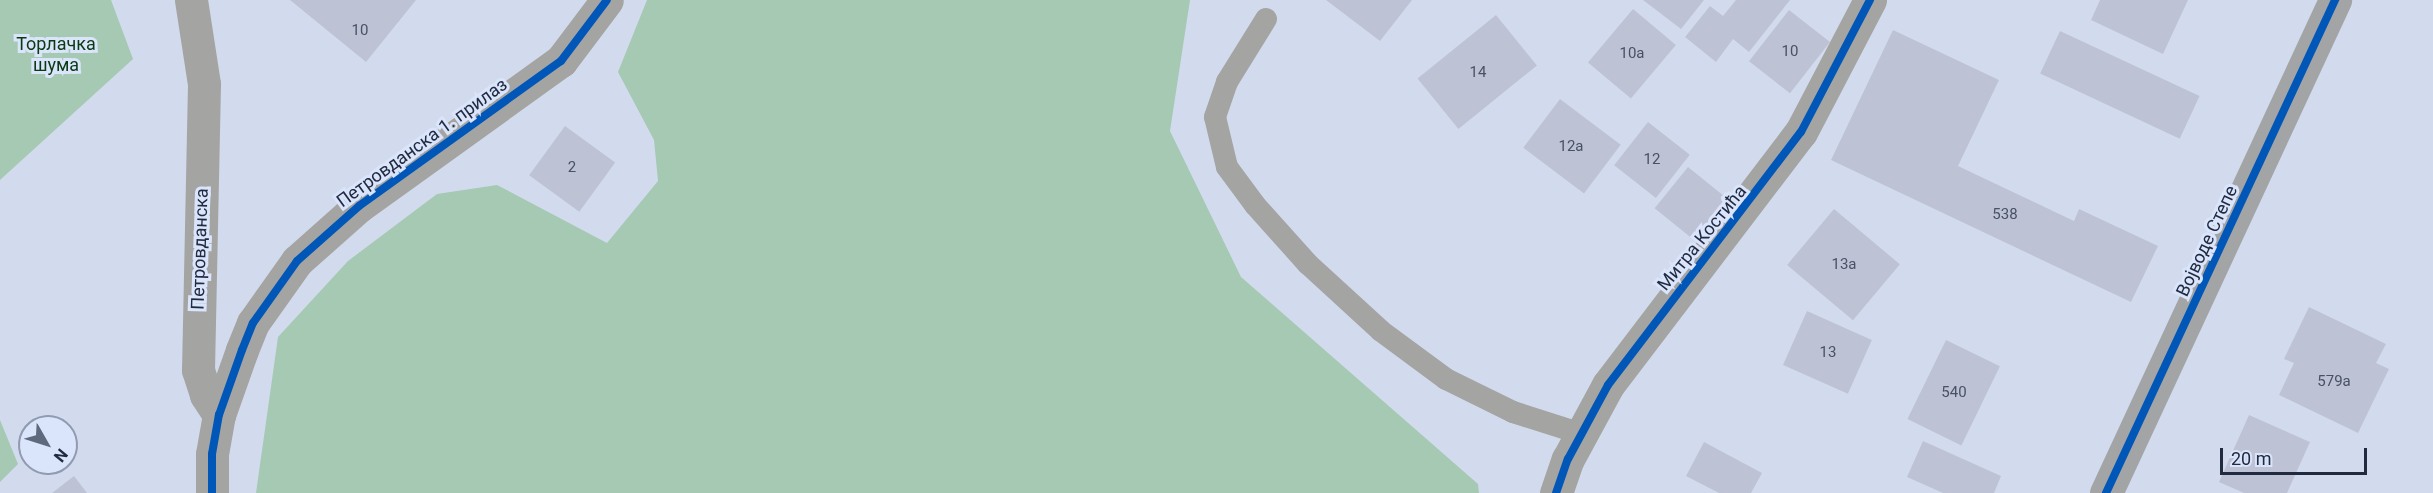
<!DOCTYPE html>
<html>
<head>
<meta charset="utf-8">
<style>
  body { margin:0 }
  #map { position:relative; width:2433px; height:493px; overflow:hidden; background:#d2dbed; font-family:Roboto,sans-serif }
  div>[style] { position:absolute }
  .green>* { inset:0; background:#a5c9b2 }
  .building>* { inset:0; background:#bec2d5; transform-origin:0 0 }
  .lane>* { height:22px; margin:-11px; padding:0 11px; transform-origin:11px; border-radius:11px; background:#a4a4a3 }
  .street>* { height:33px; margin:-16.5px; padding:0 16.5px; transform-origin:16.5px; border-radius:16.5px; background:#a4a4a3 }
  .secondary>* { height:33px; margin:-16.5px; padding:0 16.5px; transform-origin:16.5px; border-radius:16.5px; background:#a2a4a5 }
  .cycleway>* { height:8px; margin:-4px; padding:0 4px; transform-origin:4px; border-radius:4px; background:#0057b8 }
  span { translate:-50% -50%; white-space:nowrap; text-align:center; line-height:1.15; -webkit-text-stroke:6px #dae4fb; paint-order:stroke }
  .number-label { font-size:15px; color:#485165 }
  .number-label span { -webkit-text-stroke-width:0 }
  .park-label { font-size:18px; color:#0a3a10 }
  .street-label { font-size:18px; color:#212b40 }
  .north { position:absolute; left:18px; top:415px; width:60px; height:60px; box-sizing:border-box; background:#dae4fb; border:2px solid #909ab0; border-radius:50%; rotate:129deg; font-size:16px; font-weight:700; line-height:24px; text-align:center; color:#212b40 }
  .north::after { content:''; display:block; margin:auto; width:21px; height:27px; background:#5f697d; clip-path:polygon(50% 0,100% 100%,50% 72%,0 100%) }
  .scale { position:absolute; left:2220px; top:448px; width:147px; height:27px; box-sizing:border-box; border:3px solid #212b40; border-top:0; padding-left:8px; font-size:18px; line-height:21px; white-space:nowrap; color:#212b40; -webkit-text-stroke:4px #dae4fb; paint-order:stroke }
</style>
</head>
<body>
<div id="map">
  <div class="green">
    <i style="clip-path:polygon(0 0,111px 0,133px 59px,0 180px)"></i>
    <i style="clip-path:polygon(647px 0,1190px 0,1170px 131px,1241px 277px,1478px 484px,1479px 493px,256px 493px,278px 337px,348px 261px,437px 194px,497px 185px,607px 243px,658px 181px,654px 140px,618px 72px)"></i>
    <i style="clip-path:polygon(0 420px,18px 464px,0 482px)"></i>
  </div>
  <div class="building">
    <i style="clip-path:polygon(290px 0,416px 0,366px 62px)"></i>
    <i style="clip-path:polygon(1326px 0,1412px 0,1380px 41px)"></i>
    <i style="clip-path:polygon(1643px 0,1704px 0,1681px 29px)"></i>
    <i style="clip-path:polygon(1736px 0,1790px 0,1749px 52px,1733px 39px,1716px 62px,1685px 37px,1710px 6px,1723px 16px)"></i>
    <i style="clip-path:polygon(2100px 0,2188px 0,2163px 54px,2091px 20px)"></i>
    <i style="left:1633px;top:9px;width:56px;height:70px;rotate:40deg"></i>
    <i style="left:1789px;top:10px;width:52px;height:65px;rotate:38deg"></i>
    <i style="left:1496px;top:15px;width:65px;height:101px;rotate:51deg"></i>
    <i style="clip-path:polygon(1893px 30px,1999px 80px,1958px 166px,2074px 221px,2079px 209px,2158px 246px,2131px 302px,1831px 160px)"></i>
    <i style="left:2060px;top:31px;width:154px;height:47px;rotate:25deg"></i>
    <i style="left:1560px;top:99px;width:76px;height:61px;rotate:37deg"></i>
    <i style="left:1648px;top:122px;width:53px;height:55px;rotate:38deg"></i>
    <i style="left:565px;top:126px;width:62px;height:61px;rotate:36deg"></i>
    <i style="left:1688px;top:167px;width:57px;height:53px;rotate:39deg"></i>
    <i style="left:1834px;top:209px;width:86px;height:73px;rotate:40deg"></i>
    <i style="clip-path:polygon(2309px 307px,2386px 344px,2376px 363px,2389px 369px,2358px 433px,2279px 395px,2294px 363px,2284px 359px)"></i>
    <i style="left:1807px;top:311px;width:71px;height:59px;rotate:24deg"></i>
    <i style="left:1946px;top:340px;width:60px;height:88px;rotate:26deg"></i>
    <i style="clip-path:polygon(2249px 415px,2310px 442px,2287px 493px,2244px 493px,2219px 482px)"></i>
    <i style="clip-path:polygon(1923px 441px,2001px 476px,1994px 493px,1943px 493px,1907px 477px)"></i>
    <i style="clip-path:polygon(1704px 442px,1762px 473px,1751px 493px,1719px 493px,1686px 476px)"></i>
    <i style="clip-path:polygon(74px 476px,87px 493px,52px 493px)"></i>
  </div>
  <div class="lane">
    <i style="left:1266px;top:19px;width:74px;rotate:121.8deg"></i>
    <i style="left:1227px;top:82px;width:37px;rotate:109deg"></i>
    <i style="left:1215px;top:117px;width:51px;rotate:76.5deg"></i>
    <i style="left:1227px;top:167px;width:47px;rotate:53.6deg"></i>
    <i style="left:1255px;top:205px;width:79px;rotate:48.1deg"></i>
    <i style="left:1308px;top:264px;width:99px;rotate:42.5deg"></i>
    <i style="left:1381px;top:331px;width:81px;rotate:36.4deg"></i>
    <i style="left:1446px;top:379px;width:75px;rotate:26.2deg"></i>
    <i style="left:1513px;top:412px;width:72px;rotate:17.7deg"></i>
  </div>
  <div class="street">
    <i style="left:191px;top:0;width:85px;rotate:81.2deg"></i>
    <i style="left:204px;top:84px;width:286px;rotate:91.2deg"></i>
    <i style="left:198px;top:370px;width:26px;rotate:72deg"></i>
    <i style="left:206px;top:395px;width:24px;rotate:57deg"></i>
    <i style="left:212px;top:493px;width:39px;rotate:-90deg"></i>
    <i style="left:212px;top:454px;width:40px;rotate:-80deg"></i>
    <i style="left:219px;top:415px;width:69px;rotate:-70.5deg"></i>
    <i style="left:242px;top:350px;width:29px;rotate:-68deg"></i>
    <i style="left:253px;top:323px;width:76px;rotate:-54.6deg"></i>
    <i style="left:297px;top:261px;width:83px;rotate:-41.6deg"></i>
    <i style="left:359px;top:206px;width:249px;rotate:-35.7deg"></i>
    <i style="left:561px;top:61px;width:76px;rotate:-53deg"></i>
    <i style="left:1556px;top:493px;width:36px;rotate:-71deg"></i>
    <i style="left:1568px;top:459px;width:84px;rotate:-61.6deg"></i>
    <i style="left:1608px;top:385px;width:318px;rotate:-52.7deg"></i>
    <i style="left:1801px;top:132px;width:149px;rotate:-62.4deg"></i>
  </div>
  <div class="secondary">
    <i style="left:2106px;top:493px;width:544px;rotate:-65.08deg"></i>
  </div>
  <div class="cycleway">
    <i style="left:212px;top:493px;width:39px;rotate:-90deg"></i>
    <i style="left:212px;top:454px;width:40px;rotate:-80deg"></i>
    <i style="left:219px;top:415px;width:69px;rotate:-70.5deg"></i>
    <i style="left:242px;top:350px;width:29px;rotate:-68deg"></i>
    <i style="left:253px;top:323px;width:76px;rotate:-54.6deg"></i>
    <i style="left:297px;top:261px;width:83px;rotate:-41.6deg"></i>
    <i style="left:359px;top:206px;width:249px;rotate:-35.7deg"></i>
    <i style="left:561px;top:61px;width:76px;rotate:-53deg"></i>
    <i style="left:1556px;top:493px;width:36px;rotate:-71deg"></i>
    <i style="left:1568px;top:459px;width:84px;rotate:-61.6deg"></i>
    <i style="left:1608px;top:385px;width:318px;rotate:-52.7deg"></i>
    <i style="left:1801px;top:132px;width:149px;rotate:-62.4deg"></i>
    <i style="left:2106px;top:493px;width:544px;rotate:-65.08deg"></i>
  </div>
  <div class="number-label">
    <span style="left:360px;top:31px">10</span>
    <span style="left:1790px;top:52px">10</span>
    <span style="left:1632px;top:54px">10a</span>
    <span style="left:1478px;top:73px">14</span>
    <span style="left:1571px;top:147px">12a</span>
    <span style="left:1652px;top:160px">12</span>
    <span style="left:572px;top:168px">2</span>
    <span style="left:2005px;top:215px">538</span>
    <span style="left:1844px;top:265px">13a</span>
    <span style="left:1828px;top:353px">13</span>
    <span style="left:2334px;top:382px">579a</span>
    <span style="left:1954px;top:393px">540</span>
  </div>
  <div class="park-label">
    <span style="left:56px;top:55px">Торлачка<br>шума</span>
  </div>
  <div class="street-label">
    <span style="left:422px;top:143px;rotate:-36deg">Петровданска 1. прилаз</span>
    <span style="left:1702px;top:238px;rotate:-51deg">Митра Костића</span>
    <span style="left:2207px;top:241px;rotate:-65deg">Војводе Степе</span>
    <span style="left:200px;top:249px;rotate:-88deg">Петровданска</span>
  </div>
  <div class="north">N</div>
  <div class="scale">20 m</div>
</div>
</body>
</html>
